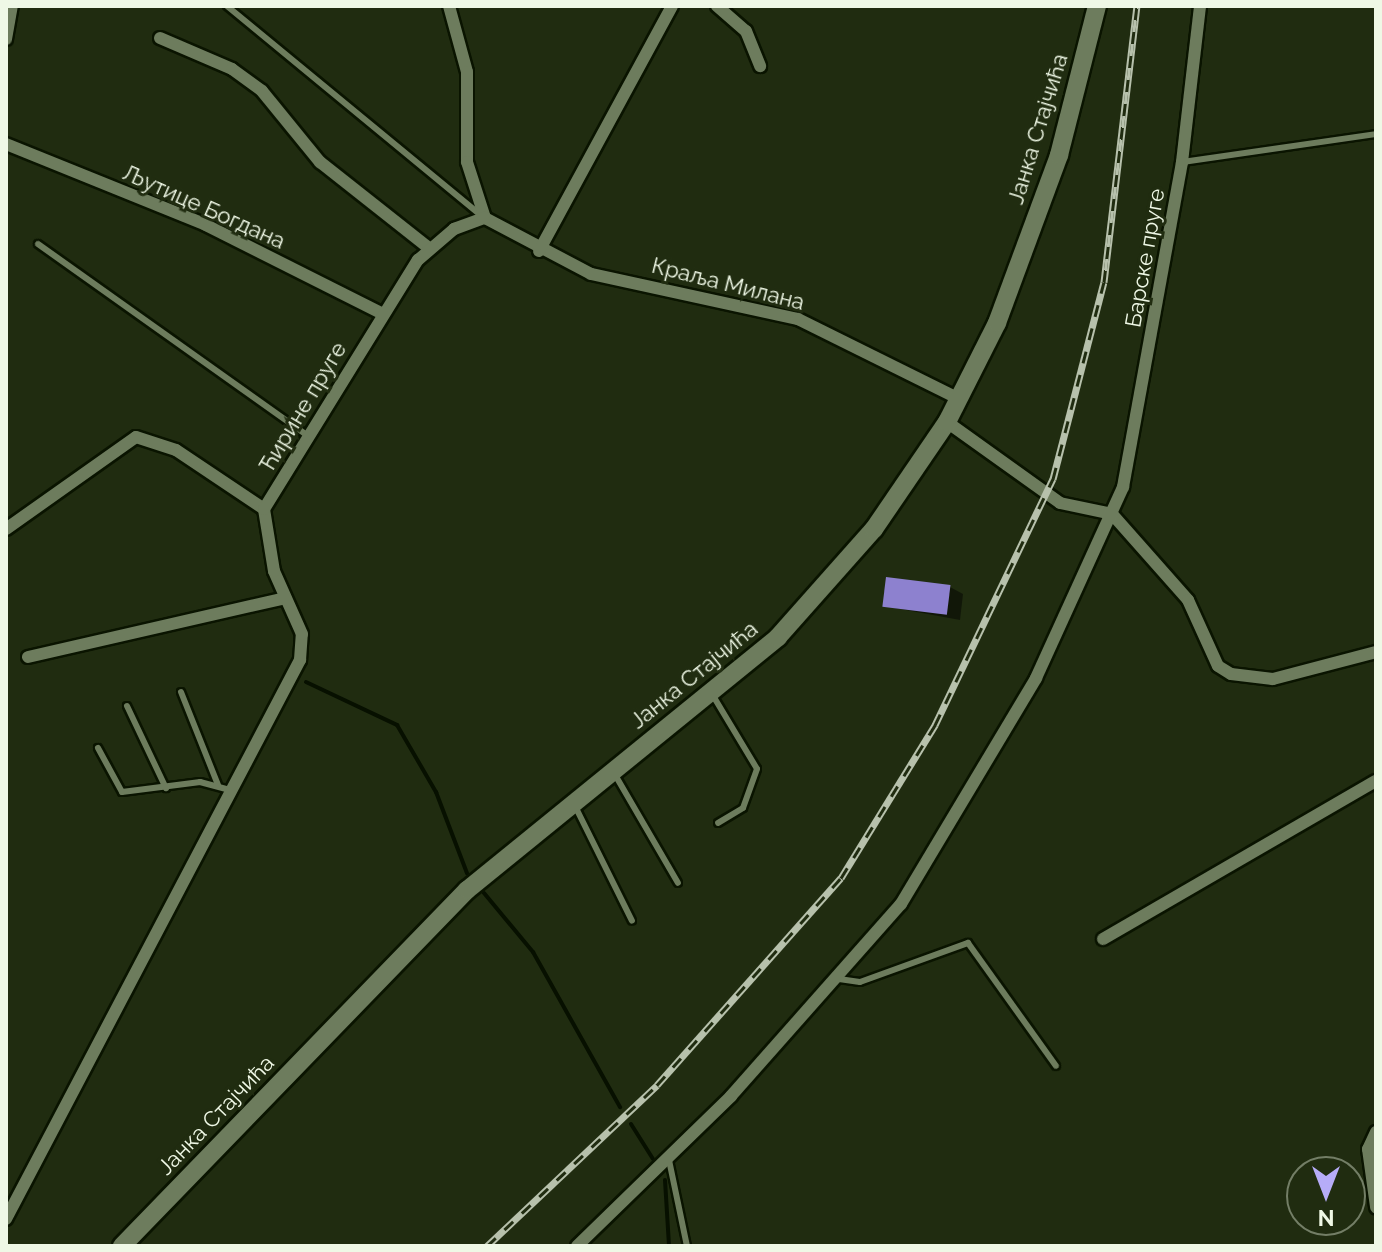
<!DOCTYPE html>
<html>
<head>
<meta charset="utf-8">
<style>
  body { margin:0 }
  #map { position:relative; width:1382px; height:1252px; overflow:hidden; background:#202c10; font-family:Raleway,sans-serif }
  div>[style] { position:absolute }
  .shadow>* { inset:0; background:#0007 }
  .stream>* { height:4px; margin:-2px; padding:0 2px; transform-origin:2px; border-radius:2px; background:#071000 }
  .building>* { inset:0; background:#8d81cf; transform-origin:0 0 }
  .roads { filter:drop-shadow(2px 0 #0a1400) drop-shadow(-2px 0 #0a1400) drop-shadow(0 2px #0a1400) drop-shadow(0 -2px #0a1400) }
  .lane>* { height:6px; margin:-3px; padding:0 3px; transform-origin:3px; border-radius:3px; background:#6d7c5d }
  .street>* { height:12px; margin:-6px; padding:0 6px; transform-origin:6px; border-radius:6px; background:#6d7c5d }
  .secondary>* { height:18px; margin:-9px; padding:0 9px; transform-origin:9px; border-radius:9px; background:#6d7c5d }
  .rail>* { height:7px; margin-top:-3.5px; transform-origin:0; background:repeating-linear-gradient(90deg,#202c10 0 12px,#b7c1ac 0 24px); box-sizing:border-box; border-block:2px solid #b7c1ac }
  span { translate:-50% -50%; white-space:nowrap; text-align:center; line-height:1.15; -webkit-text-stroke:6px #202c10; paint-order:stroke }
  .street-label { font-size:22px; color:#eff8e6 }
  .frame { position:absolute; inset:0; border:8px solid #eff8e6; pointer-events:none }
  .north { position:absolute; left:1286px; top:1156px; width:80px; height:80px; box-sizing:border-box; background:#202c10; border:2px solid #737e66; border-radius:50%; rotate:180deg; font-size:22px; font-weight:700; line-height:32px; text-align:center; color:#eff8e6 }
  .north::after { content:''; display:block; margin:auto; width:28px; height:36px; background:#b6acf8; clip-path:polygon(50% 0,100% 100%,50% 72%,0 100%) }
</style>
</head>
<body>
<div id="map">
  <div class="shadow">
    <i style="clip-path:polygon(950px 587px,963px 594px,960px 620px,884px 606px)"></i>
  </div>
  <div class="stream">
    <i style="left:306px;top:682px;width:101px;rotate:25.3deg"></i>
    <i style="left:397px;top:725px;width:78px;rotate:59.8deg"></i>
    <i style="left:436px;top:792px;width:87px;rotate:69.1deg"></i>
    <i style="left:484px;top:893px;width:77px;rotate:50.3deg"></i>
    <i style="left:533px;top:952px;width:178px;rotate:60.7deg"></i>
    <i style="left:631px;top:1124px;width:41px;rotate:57.8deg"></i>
    <i style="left:665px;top:1180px;width:66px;rotate:86.5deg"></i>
  </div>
  <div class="building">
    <i style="left:886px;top:577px;width:65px;height:30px;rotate:7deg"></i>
  </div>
  <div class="roads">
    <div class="lane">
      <i style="left:227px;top:6px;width:330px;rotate:39.5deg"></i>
      <i style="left:1182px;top:162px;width:196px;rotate:-8.2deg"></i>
      <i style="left:38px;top:244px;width:334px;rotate:35.4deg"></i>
      <i style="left:181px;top:692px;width:100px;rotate:68.3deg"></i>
      <i style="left:712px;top:694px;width:87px;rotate:59deg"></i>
      <i style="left:757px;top:769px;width:41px;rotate:109.7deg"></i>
      <i style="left:743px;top:808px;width:29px;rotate:149deg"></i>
      <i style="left:127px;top:706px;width:91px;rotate:64.6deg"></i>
      <i style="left:98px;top:748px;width:50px;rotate:61.4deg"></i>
      <i style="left:122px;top:792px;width:79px;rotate:-7.3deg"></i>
      <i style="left:200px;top:782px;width:30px;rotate:15deg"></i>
      <i style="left:614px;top:773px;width:127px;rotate:59.8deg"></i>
      <i style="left:575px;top:806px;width:128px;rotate:63.6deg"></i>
      <i style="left:839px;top:979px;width:21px;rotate:8deg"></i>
      <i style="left:860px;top:982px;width:115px;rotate:-19.9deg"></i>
      <i style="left:968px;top:943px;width:151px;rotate:54.4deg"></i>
      <i style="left:669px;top:1160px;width:88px;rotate:78.2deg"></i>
    </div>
    <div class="street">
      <i style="left:449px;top:6px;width:68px;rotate:74.7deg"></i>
      <i style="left:467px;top:72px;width:90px;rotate:90deg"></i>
      <i style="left:467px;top:162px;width:59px;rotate:72.2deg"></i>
      <i style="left:717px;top:6px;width:38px;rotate:41deg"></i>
      <i style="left:746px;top:31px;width:38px;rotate:68deg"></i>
      <i style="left:160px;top:38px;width:78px;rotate:23.3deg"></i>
      <i style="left:232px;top:69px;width:37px;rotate:36deg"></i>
      <i style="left:262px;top:91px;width:92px;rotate:50.8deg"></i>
      <i style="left:320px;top:162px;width:140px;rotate:38.3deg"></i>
      <i style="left:6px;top:39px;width:34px;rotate:-80deg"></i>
      <i style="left:6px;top:144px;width:216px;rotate:22deg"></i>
      <i style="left:206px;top:225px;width:198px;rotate:26.7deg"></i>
      <i style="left:485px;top:218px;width:120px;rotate:27.8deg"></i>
      <i style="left:591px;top:274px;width:212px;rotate:12.3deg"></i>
      <i style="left:798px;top:319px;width:180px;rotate:26.4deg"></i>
      <i style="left:539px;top:251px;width:279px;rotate:-61.5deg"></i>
      <i style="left:947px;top:422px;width:139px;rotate:35.6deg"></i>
      <i style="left:1060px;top:503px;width:53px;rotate:11.9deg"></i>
      <i style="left:1112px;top:514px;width:115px;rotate:48.5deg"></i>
      <i style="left:1188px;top:600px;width:72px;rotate:65.6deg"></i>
      <i style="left:1218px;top:666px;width:15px;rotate:32deg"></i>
      <i style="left:1231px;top:674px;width:42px;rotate:6.8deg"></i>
      <i style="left:1273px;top:679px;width:106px;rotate:-14.7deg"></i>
      <i style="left:6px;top:529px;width:159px;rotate:-35.3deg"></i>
      <i style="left:136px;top:437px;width:42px;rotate:18deg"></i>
      <i style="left:176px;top:450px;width:106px;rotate:33.8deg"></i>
      <i style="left:28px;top:657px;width:264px;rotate:-12.9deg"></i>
      <i style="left:1103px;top:939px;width:315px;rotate:-30.1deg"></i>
      <i style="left:1376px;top:1132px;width:19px;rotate:115deg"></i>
      <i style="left:1368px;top:1149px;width:59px;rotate:82.1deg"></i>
      <i style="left:6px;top:1219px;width:632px;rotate:-62.26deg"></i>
      <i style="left:300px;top:660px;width:26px;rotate:-86deg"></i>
      <i style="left:302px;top:634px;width:69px;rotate:-114deg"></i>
      <i style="left:274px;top:571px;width:63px;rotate:-99.2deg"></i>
      <i style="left:264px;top:509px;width:293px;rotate:-58.3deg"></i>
      <i style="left:418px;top:260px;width:48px;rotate:-40.7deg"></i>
      <i style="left:454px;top:229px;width:33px;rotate:-20deg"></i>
      <i style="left:577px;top:1246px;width:215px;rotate:-44.2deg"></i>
      <i style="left:731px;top:1096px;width:256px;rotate:-48.5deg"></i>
      <i style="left:901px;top:904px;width:263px;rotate:-59.1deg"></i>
      <i style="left:1036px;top:678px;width:210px;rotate:-65.5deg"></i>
      <i style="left:1123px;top:487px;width:330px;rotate:-79.7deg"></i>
      <i style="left:1182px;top:162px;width:157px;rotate:-83.4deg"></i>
    </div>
    <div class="secondary">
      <i style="left:122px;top:1246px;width:496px;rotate:-45.9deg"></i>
      <i style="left:467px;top:890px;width:401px;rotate:-39.1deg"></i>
      <i style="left:778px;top:637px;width:144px;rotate:-48.4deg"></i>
      <i style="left:874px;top:529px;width:130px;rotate:-55.7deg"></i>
      <i style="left:947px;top:422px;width:111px;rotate:-63.2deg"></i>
      <i style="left:997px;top:323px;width:179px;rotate:-69.7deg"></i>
      <i style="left:1059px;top:155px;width:154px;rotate:-75.7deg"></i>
    </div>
  </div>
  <div class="rail">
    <i style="left:487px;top:1246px;width:234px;rotate:-43.4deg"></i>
    <i style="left:657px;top:1085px;width:277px;rotate:-48.4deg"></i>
    <i style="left:841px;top:878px;width:180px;rotate:-58.4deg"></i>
    <i style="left:935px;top:725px;width:273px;rotate:-64.4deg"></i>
    <i style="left:1053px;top:479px;width:203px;rotate:-75.5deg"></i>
    <i style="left:1104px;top:282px;width:278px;rotate:-83.2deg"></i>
  </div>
  <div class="street-label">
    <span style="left:1038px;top:129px;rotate:-73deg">Јанка Стајчића</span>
    <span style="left:204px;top:207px;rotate:24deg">Љутице Богдана</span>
    <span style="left:1145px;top:258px;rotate:-80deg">Барске пруге</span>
    <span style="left:728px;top:284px;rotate:14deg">Краља Милана</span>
    <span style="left:303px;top:407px;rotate:-59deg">Ћирине пруге</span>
    <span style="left:694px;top:675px;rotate:-39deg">Јанка Стајчића</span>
    <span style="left:216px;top:1115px;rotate:-46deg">Јанка Стајчића</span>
  </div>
  <div class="frame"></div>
  <div class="north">N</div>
</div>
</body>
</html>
